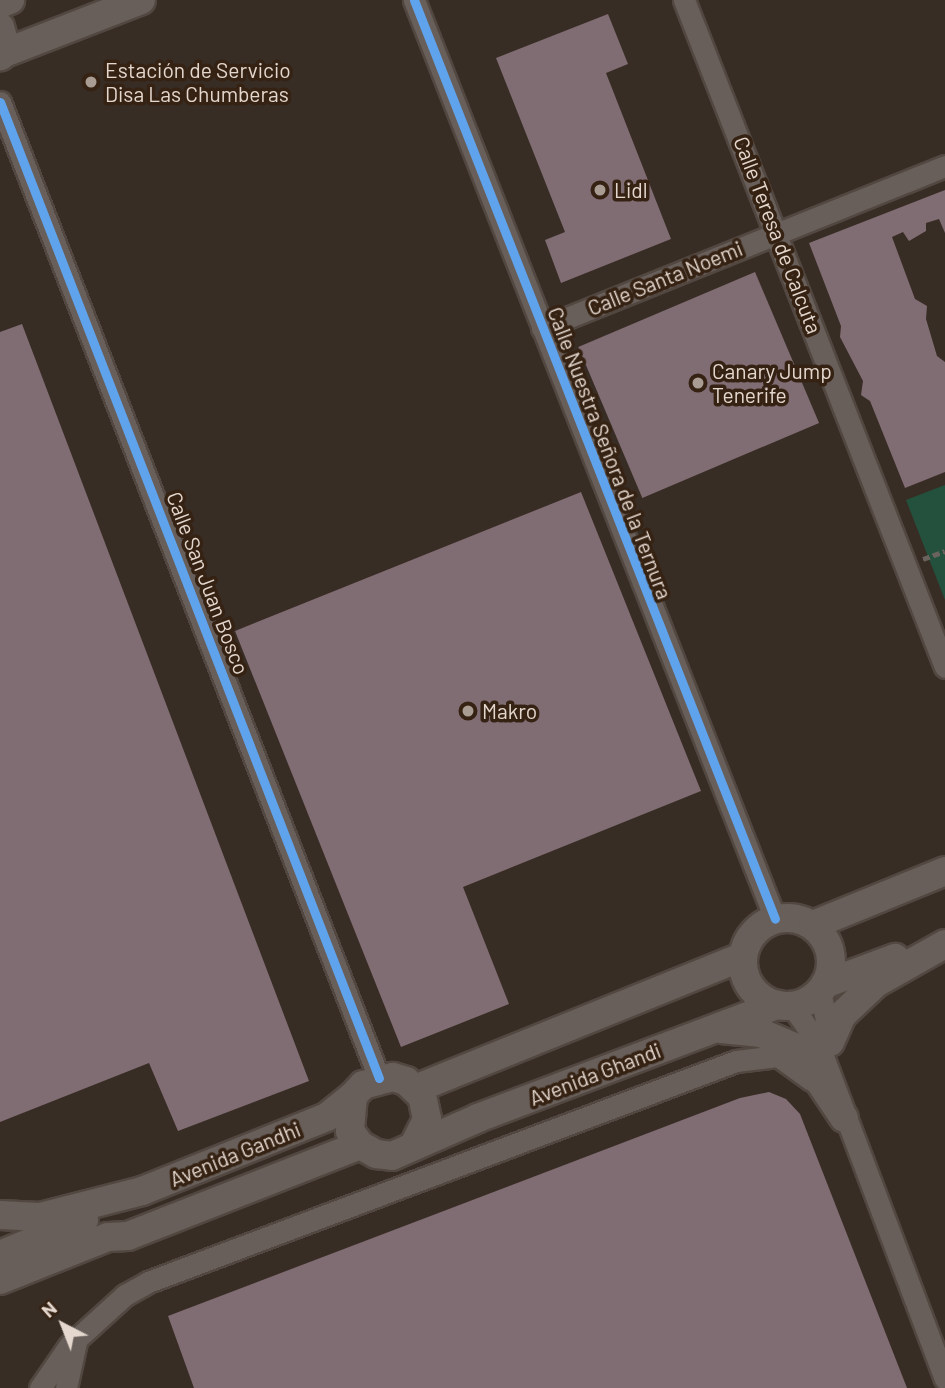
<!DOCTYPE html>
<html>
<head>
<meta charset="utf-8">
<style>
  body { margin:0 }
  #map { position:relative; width:945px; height:1388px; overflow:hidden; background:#382d25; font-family:Barlow,sans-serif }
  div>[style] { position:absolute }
  .green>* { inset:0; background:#23513d }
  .building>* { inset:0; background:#806c73; transform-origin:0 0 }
  .path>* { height:4.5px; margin-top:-2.25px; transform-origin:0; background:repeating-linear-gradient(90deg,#6a635d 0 7px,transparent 0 10.5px) }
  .roads { filter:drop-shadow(2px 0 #524841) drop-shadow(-2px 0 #524841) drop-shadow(0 2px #524841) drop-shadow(0 -2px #524841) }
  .minor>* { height:21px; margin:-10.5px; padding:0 10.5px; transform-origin:10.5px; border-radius:10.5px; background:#685f5a }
  .tertiary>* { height:28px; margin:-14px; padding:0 14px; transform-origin:14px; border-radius:14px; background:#685f5a }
  .tertiary>.ring { margin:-14px; padding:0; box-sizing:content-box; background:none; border:28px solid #685f5a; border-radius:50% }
  .cycleway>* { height:9px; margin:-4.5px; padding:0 4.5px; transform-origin:4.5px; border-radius:4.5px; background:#60a3ed }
  .dots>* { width:19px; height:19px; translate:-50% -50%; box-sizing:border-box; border:4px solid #352213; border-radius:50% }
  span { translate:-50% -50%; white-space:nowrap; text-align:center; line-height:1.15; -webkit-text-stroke:7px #352213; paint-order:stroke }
  .poi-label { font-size:21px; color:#e4d7ce }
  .left { translate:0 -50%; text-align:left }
  .street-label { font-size:21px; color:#e4d7ce }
  .north { position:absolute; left:28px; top:1290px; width:70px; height:70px; -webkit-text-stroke:5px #352213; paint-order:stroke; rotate:318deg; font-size:19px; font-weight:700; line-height:28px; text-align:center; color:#e4d7ce }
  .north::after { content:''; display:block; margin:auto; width:24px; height:32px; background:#e4d7ce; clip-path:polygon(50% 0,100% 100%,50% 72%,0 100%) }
</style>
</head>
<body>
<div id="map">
  <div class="green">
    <i style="clip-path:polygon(945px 485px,945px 600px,906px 500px)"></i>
  </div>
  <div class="building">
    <i style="clip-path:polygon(608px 14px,628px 64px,606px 73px,671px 239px,561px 283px,545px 240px,565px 232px,496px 58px)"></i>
    <i style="clip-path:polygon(945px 190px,945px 233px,939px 219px,926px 223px,926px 231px,909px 241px,903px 232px,892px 237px,915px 299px,927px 306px,926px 319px,937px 356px,945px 362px,945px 472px,905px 488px,870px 401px,861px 395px,863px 381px,840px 337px,841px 326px,809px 243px)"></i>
    <i style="left:755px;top:272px;width:164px;height:192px;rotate:67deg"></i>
    <i style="clip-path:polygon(22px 324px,309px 1081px,178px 1131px,149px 1063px,0 1122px,0 332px)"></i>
    <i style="clip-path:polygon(581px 492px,701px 791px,463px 887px,509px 1004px,401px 1047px,235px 631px)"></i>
    <i style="clip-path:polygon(769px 1092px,786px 1099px,800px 1114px,907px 1388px,194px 1388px,168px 1316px,740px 1098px)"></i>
  </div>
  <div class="path">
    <i style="left:923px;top:559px;width:23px;rotate:-20deg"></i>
  </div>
  <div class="roads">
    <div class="minor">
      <i style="left:414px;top:0;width:987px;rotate:68.55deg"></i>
      <i style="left:684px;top:0;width:716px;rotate:68.63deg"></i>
      <i style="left:0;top:102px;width:1047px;rotate:68.78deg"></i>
      <i style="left:542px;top:328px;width:434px;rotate:-21.9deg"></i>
      <i style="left:820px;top:991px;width:54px;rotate:78.3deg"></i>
      <i style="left:792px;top:1006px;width:45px;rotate:54.9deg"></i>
      <i style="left:818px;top:1043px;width:359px;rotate:69.3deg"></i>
      <i style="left:40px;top:1388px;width:51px;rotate:-55.4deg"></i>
      <i style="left:69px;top:1346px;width:76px;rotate:-42.3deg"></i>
      <i style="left:125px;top:1295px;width:26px;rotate:-29deg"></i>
      <i style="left:148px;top:1282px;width:628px;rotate:-20.6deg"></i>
      <i style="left:736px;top:1061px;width:42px;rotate:-6.8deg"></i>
      <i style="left:778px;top:1056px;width:41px;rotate:36deg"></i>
      <i style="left:66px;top:1388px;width:47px;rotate:-77.7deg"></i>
    </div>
    <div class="tertiary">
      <i style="left:0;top:4px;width:11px;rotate:-22deg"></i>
      <i style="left:0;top:27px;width:15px;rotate:74deg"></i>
      <i style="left:4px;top:41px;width:16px;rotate:104deg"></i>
      <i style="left:2px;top:54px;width:149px;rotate:-21.2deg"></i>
      <i class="ring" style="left:743px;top:918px;width:60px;height:60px"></i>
      <i style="left:813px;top:925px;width:143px;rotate:-22.2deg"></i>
      <i style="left:825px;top:984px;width:75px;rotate:-20.4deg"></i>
      <i style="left:721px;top:1029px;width:40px;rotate:5.7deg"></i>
      <i style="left:761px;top:1033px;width:39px;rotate:23deg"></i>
      <i style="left:797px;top:1048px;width:84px;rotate:56.1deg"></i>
      <i style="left:830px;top:1042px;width:30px;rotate:-66deg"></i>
      <i style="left:842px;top:1015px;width:47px;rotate:-43.3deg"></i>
      <i style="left:876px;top:983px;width:79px;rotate:-29.5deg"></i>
      <i style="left:415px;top:1089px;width:353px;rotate:-22deg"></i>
      <i style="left:414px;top:1145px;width:29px;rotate:-63deg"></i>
      <i style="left:427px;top:1119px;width:24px;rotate:-102deg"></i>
      <i style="left:422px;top:1096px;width:22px;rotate:-137deg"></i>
      <i style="left:406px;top:1081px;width:14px;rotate:-163deg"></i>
      <i style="left:393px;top:1077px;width:31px;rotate:165deg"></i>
      <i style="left:363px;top:1085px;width:15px;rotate:132deg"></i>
      <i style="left:353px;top:1096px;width:35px;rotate:95deg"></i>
      <i style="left:350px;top:1131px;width:17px;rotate:54deg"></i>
      <i style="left:360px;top:1145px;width:18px;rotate:29deg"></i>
      <i style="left:376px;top:1154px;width:16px;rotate:7deg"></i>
      <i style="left:392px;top:1156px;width:94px;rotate:-23.8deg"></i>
      <i style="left:478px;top:1118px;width:320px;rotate:-20.7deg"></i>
      <i style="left:0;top:1215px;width:40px;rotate:2.9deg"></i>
      <i style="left:40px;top:1217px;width:105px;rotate:-14.3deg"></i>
      <i style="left:142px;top:1191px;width:199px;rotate:-21.8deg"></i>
      <i style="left:327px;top:1117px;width:33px;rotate:-39deg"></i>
      <i style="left:0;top:1255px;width:91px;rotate:-22.6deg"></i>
      <i style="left:0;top:1280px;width:116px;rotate:-21.7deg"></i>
      <i style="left:108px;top:1237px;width:20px;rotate:-3deg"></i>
      <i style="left:128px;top:1236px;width:249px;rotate:-21.4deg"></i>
    </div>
  </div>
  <div class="cycleway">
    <i style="left:414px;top:0;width:987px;rotate:68.55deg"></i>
    <i style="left:0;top:102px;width:1047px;rotate:68.78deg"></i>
  </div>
  <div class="dots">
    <i style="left:91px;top:82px;background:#a89c93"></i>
    <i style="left:600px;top:190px;background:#a89c93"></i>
    <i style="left:698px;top:383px;background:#a89c93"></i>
    <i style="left:468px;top:711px;background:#a89c93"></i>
  </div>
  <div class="poi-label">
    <span class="left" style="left:105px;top:82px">Estación de Servicio<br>Disa Las Chumberas</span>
    <span class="left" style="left:614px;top:190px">Lidl</span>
    <span class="left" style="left:712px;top:383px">Canary Jump<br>Tenerife</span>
    <span class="left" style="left:482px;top:711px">Makro</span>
  </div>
  <div class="street-label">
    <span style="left:778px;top:235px;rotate:69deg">Calle Teresa de Calcuta</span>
    <span style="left:665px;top:278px;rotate:-22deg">Calle Santa Noemi</span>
    <span style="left:610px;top:453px;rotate:69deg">Calle Nuestra Señora de la Ternura</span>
    <span style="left:208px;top:583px;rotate:69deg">Calle San Juan Bosco</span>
    <span style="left:595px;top:1074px;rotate:-21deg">Avenida Ghandi</span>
    <span style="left:235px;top:1154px;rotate:-22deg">Avenida Gandhi</span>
  </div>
  <div class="north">N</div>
</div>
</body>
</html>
